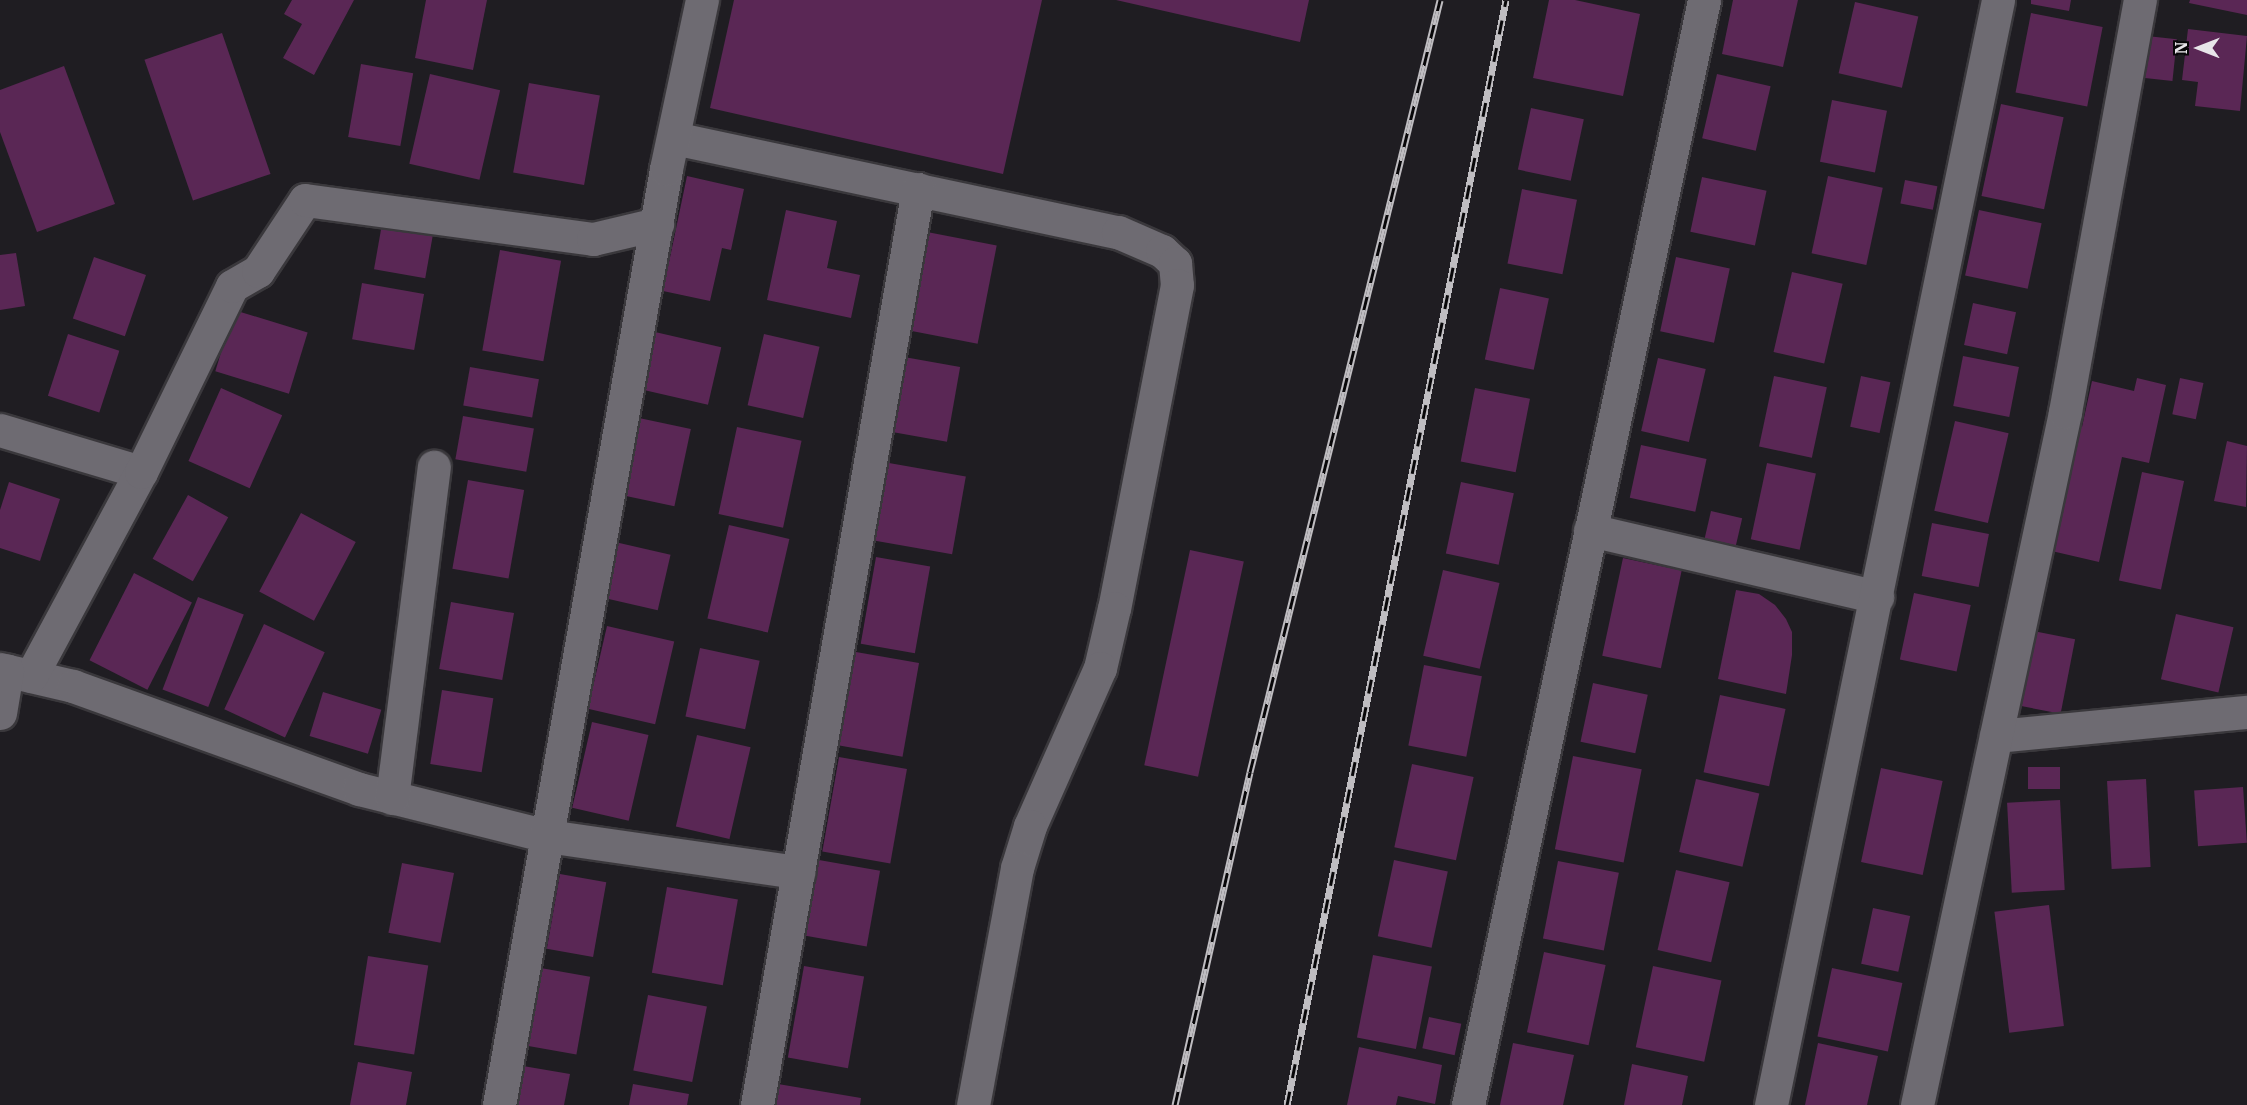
<!DOCTYPE html>
<html>
<head>
<meta charset="utf-8">
<style>
  body { margin:0 }
  #map { position:relative; width:2247px; height:1105px; overflow:hidden; background:#1f1d22; font-family:"IBM Plex Serif",serif }
  div>[style] { position:absolute }
  .building>* { inset:0; background:#5a2755; transform-origin:0 0 }
  .roads { filter:drop-shadow(2px 0 #3a383c) drop-shadow(-2px 0 #3a383c) drop-shadow(0 2px #3a383c) drop-shadow(0 -2px #3a383c) }
  .minor>* { height:33px; margin:-16.5px; padding:0 16.5px; transform-origin:16.5px; border-radius:16.5px; background:#6e6b72 }
  .rail>* { height:7px; margin-top:-3.5px; transform-origin:0; background:repeating-linear-gradient(90deg,#080709 0 14px,#bfbdc1 0 28px); box-sizing:border-box; border-block:2px solid #bfbdc1 }
  span { translate:-50% -50%; white-space:nowrap; text-align:center; line-height:1.15; -webkit-text-stroke:5px #080709; paint-order:stroke }
  .north { position:absolute; left:2169px; top:18px; width:60px; height:60px; -webkit-text-stroke:4px #080709; paint-order:stroke; rotate:270deg; font-size:16px; font-weight:700; line-height:24px; text-align:center; color:#e7e5e9 }
  .north::after { content:''; display:block; margin:auto; width:21px; height:27px; background:#e7e5e9; clip-path:polygon(50% 0,100% 100%,50% 72%,0 100%) }
</style>
</head>
<body>
<div id="map">
  <div class="building">
    <i style="clip-path:polygon(292px 0,354px 0,314px 75px,283px 58px,302px 24px,284px 14px)"></i>
    <i style="clip-path:polygon(426px 0,487px 0,473px 70px,415px 58px)"></i>
    <i style="clip-path:polygon(734px 0,1042px 0,1003px 174px,710px 108px)"></i>
    <i style="clip-path:polygon(1116px 0,1309px 0,1300px 42px)"></i>
    <i style="clip-path:polygon(1549px 0,1575px 0,1640px 14px,1623px 96px,1533px 78px)"></i>
    <i style="clip-path:polygon(1733px 0,1798px 0,1783px 67px,1722px 54px)"></i>
    <i style="clip-path:polygon(2031px 0,2071px 0,2069px 11px,2031px 4px)"></i>
    <i style="clip-path:polygon(2190px 0,2247px 0,2247px 15px,2189px 3px)"></i>
    <i style="left:1855px;top:2px;width:65px;height:73px;rotate:13deg"></i>
    <i style="left:2031px;top:13px;width:73px;height:81px;rotate:11deg"></i>
    <i style="clip-path:polygon(2188px 29px,2247px 36px,2240px 111px,2195px 106px,2198px 82px,2182px 80px)"></i>
    <i style="left:222px;top:33px;width:149px;height:82px;rotate:71deg"></i>
    <i style="left:2147px;top:36px;width:30px;height:42px;rotate:6deg"></i>
    <i style="left:361px;top:64px;width:53px;height:74px;rotate:10deg"></i>
    <i style="clip-path:polygon(64px 66px,115px 204px,37px 232px,0 132px,0 90px)"></i>
    <i style="left:430px;top:74px;width:72px;height:92px;rotate:13deg"></i>
    <i style="left:1717px;top:74px;width:55px;height:66px;rotate:13deg"></i>
    <i style="left:529px;top:83px;width:72px;height:91px;rotate:10deg"></i>
    <i style="left:1832px;top:100px;width:56px;height:63px;rotate:11deg"></i>
    <i style="left:2001px;top:104px;width:64px;height:94px;rotate:12deg"></i>
    <i style="left:1531px;top:108px;width:54px;height:63px;rotate:12deg"></i>
    <i style="clip-path:polygon(687px 176px,744px 189px,731px 250px,722px 248px,710px 301px,663px 291px)"></i>
    <i style="left:1828px;top:176px;width:56px;height:79px;rotate:12deg"></i>
    <i style="left:1702px;top:177px;width:66px;height:56px;rotate:12deg"></i>
    <i style="left:1905px;top:180px;width:33px;height:24px;rotate:11deg"></i>
    <i style="left:1522px;top:189px;width:56px;height:76px;rotate:11deg"></i>
    <i style="clip-path:polygon(786px 210px,837px 221px,827px 268px,860px 275px,851px 318px,767px 300px)"></i>
    <i style="left:1979px;top:210px;width:64px;height:67px;rotate:12deg"></i>
    <i style="left:382px;top:224px;width:52px;height:46px;rotate:10deg"></i>
    <i style="left:927px;top:232px;width:71px;height:100px;rotate:11deg"></i>
    <i style="left:500px;top:250px;width:62px;height:102px;rotate:10deg"></i>
    <i style="clip-path:polygon(16px 253px,25px 306px,0 310px,0 255px)"></i>
    <i style="left:94px;top:257px;width:55px;height:65px;rotate:19deg"></i>
    <i style="left:1676px;top:257px;width:55px;height:76px;rotate:12deg"></i>
    <i style="left:1792px;top:272px;width:52px;height:82px;rotate:13deg"></i>
    <i style="left:362px;top:283px;width:63px;height:57px;rotate:10deg"></i>
    <i style="left:1500px;top:288px;width:50px;height:73px;rotate:12deg"></i>
    <i style="left:1973px;top:303px;width:44px;height:43px;rotate:12deg"></i>
    <i style="left:234px;top:310px;width:77px;height:64px;rotate:17deg"></i>
    <i style="left:655px;top:332px;width:68px;height:59px;rotate:13deg"></i>
    <i style="left:68px;top:334px;width:54px;height:65px;rotate:18deg"></i>
    <i style="left:764px;top:334px;width:57px;height:73px;rotate:13deg"></i>
    <i style="left:1963px;top:356px;width:57px;height:51px;rotate:11deg"></i>
    <i style="left:904px;top:357px;width:57px;height:76px;rotate:10deg"></i>
    <i style="left:1658px;top:358px;width:49px;height:75px;rotate:13deg"></i>
    <i style="left:470px;top:367px;width:70px;height:39px;rotate:10deg"></i>
    <i style="left:1774px;top:376px;width:54px;height:72px;rotate:12deg"></i>
    <i style="left:1861px;top:376px;width:30px;height:52px;rotate:12deg"></i>
    <i style="clip-path:polygon(2137px 378px,2166px 385px,2149px 463px,2122px 457px,2099px 562px,2043px 549px,2071px 424px,2082px 427px,2092px 381px,2134px 391px)"></i>
    <i style="left:2180px;top:378px;width:24px;height:37px;rotate:12deg"></i>
    <i style="left:221px;top:388px;width:67px;height:80px;rotate:24deg"></i>
    <i style="left:1475px;top:388px;width:56px;height:75px;rotate:11deg"></i>
    <i style="left:463px;top:416px;width:72px;height:44px;rotate:10deg"></i>
    <i style="left:639px;top:418px;width:53px;height:79px;rotate:12deg"></i>
    <i style="left:1955px;top:421px;width:55px;height:92px;rotate:13deg"></i>
    <i style="left:737px;top:427px;width:66px;height:89px;rotate:12deg"></i>
    <i style="clip-path:polygon(2227px 441px,2247px 446px,2246px 507px,2214px 501px)"></i>
    <i style="left:1641px;top:445px;width:67px;height:54px;rotate:12deg"></i>
    <i style="left:889px;top:463px;width:78px;height:79px;rotate:10deg"></i>
    <i style="left:1767px;top:463px;width:50px;height:78px;rotate:12deg"></i>
    <i style="left:2142px;top:472px;width:43px;height:111px;rotate:12deg"></i>
    <i style="left:468px;top:480px;width:57px;height:90px;rotate:10deg"></i>
    <i style="clip-path:polygon(9px 482px,60px 499px,40px 561px,0 548px,0 510px)"></i>
    <i style="left:1461px;top:482px;width:54px;height:73px;rotate:12deg"></i>
    <i style="left:188px;top:495px;width:46px;height:73px;rotate:29deg"></i>
    <i style="left:1711px;top:511px;width:32px;height:28px;rotate:13deg"></i>
    <i style="left:301px;top:513px;width:62px;height:89px;rotate:28deg"></i>
    <i style="left:1932px;top:523px;width:58px;height:54px;rotate:11deg"></i>
    <i style="left:729px;top:525px;width:62px;height:96px;rotate:13deg"></i>
    <i style="left:615px;top:542px;width:57px;height:57px;rotate:13deg"></i>
    <i style="left:1190px;top:550px;width:55px;height:220px;rotate:12deg"></i>
    <i style="left:876px;top:557px;width:55px;height:88px;rotate:10deg"></i>
    <i style="left:1623px;top:558px;width:60px;height:100px;rotate:12deg"></i>
    <i style="left:1443px;top:570px;width:58px;height:88px;rotate:13deg"></i>
    <i style="left:134px;top:573px;width:65px;height:98px;rotate:27deg"></i>
    <i style="clip-path:polygon(1736px 590px,1759px 594px,1775px 605px,1786px 619px,1792px 632px,1792px 655px,1786px 694px,1718px 679px)"></i>
    <i style="left:1914px;top:593px;width:58px;height:68px;rotate:12deg"></i>
    <i style="left:198px;top:597px;width:49px;height:99px;rotate:21deg"></i>
    <i style="left:451px;top:602px;width:64px;height:68px;rotate:10deg"></i>
    <i style="left:2176px;top:614px;width:59px;height:67px;rotate:13deg"></i>
    <i style="left:264px;top:624px;width:67px;height:94px;rotate:25deg"></i>
    <i style="left:607px;top:626px;width:69px;height:85px;rotate:13deg"></i>
    <i style="left:2028px;top:630px;width:48px;height:76px;rotate:11deg"></i>
    <i style="left:700px;top:648px;width:61px;height:70px;rotate:12deg"></i>
    <i style="left:856px;top:652px;width:64px;height:95px;rotate:10deg"></i>
    <i style="left:1424px;top:665px;width:59px;height:82px;rotate:11deg"></i>
    <i style="left:1593px;top:683px;width:56px;height:60px;rotate:12deg"></i>
    <i style="left:442px;top:690px;width:52px;height:75px;rotate:9deg"></i>
    <i style="left:323px;top:692px;width:61px;height:46px;rotate:17deg"></i>
    <i style="left:1720px;top:695px;width:67px;height:79px;rotate:12deg"></i>
    <i style="left:592px;top:722px;width:58px;height:88px;rotate:13deg"></i>
    <i style="left:697px;top:735px;width:55px;height:94px;rotate:13deg"></i>
    <i style="left:1573px;top:756px;width:70px;height:95px;rotate:11deg"></i>
    <i style="left:839px;top:757px;width:69px;height:96px;rotate:10deg"></i>
    <i style="left:1412px;top:764px;width:63px;height:85px;rotate:12deg"></i>
    <i style="left:2028px;top:767px;width:32px;height:22px"></i>
    <i style="left:1881px;top:768px;width:63px;height:96px;rotate:12deg"></i>
    <i style="left:1696px;top:779px;width:65px;height:75px;rotate:13deg"></i>
    <i style="left:2146px;top:779px;width:88px;height:39px;rotate:87deg"></i>
    <i style="left:2243px;top:787px;width:56px;height:49px;rotate:86deg"></i>
    <i style="left:2060px;top:800px;width:90px;height:53px;rotate:87deg"></i>
    <i style="left:819px;top:860px;width:62px;height:77px;rotate:10deg"></i>
    <i style="left:1394px;top:860px;width:55px;height:78px;rotate:12deg"></i>
    <i style="left:1558px;top:861px;width:62px;height:79px;rotate:11deg"></i>
    <i style="left:402px;top:863px;width:53px;height:71px;rotate:11deg"></i>
    <i style="left:1676px;top:870px;width:55px;height:82px;rotate:13deg"></i>
    <i style="left:560px;top:874px;width:47px;height:76px;rotate:10deg"></i>
    <i style="left:667px;top:887px;width:72px;height:87px;rotate:10deg"></i>
    <i style="left:2049px;top:905px;width:122px;height:55px;rotate:83deg"></i>
    <i style="left:1873px;top:908px;width:38px;height:57px;rotate:12deg"></i>
    <i style="left:1544px;top:952px;width:63px;height:82px;rotate:12deg"></i>
    <i style="left:1373px;top:955px;width:60px;height:84px;rotate:11deg"></i>
    <i style="left:368px;top:956px;width:61px;height:90px;rotate:9deg"></i>
    <i style="left:804px;top:966px;width:61px;height:93px;rotate:10deg"></i>
    <i style="left:1653px;top:966px;width:70px;height:83px;rotate:12deg"></i>
    <i style="left:535px;top:967px;width:56px;height:79px;rotate:10deg"></i>
    <i style="left:1832px;top:968px;width:72px;height:70px;rotate:12deg"></i>
    <i style="left:648px;top:995px;width:60px;height:77px;rotate:11deg"></i>
    <i style="left:1429px;top:1017px;width:33px;height:32px;rotate:12deg"></i>
    <i style="clip-path:polygon(1513px 1043px,1574px 1055px,1563px 1105px,1500px 1105px)"></i>
    <i style="clip-path:polygon(1818px 1043px,1878px 1056px,1867px 1105px,1805px 1105px)"></i>
    <i style="clip-path:polygon(1359px 1047px,1442px 1065px,1435px 1104px,1398px 1096px,1396px 1105px,1347px 1105px)"></i>
    <i style="clip-path:polygon(358px 1062px,412px 1072px,406px 1105px,350px 1105px)"></i>
    <i style="clip-path:polygon(1632px 1064px,1688px 1076px,1682px 1105px,1624px 1105px)"></i>
    <i style="clip-path:polygon(523px 1066px,570px 1074px,564px 1105px,515px 1105px)"></i>
    <i style="clip-path:polygon(633px 1084px,689px 1094px,687px 1105px,629px 1105px)"></i>
    <i style="clip-path:polygon(778px 1084px,861px 1098px,860px 1105px,774px 1105px)"></i>
  </div>
  <div class="roads">
    <div class="minor">
      <i style="left:674px;top:138px;width:454px;rotate:12deg"></i>
      <i style="left:1118px;top:232px;width:48px;rotate:23.4deg"></i>
      <i style="left:1162px;top:251px;width:18px;rotate:43deg"></i>
      <i style="left:1175px;top:263px;width:22px;rotate:85deg"></i>
      <i style="left:1177px;top:285px;width:329px;rotate:101deg"></i>
      <i style="left:1114px;top:608px;width:62px;rotate:103.1deg"></i>
      <i style="left:1100px;top:668px;width:173px;rotate:113.9deg"></i>
      <i style="left:1030px;top:826px;width:44px;rotate:107.2deg"></i>
      <i style="left:1017px;top:868px;width:241px;rotate:100.5deg"></i>
      <i style="left:0;top:430px;width:147px;rotate:16.6deg"></i>
      <i style="left:1590px;top:530px;width:295px;rotate:13.1deg"></i>
      <i style="left:0;top:669px;width:75px;rotate:13.1deg"></i>
      <i style="left:73px;top:686px;width:304px;rotate:19.8deg"></i>
      <i style="left:359px;top:789px;width:194px;rotate:14deg"></i>
      <i style="left:547px;top:836px;width:254px;rotate:8.2deg"></i>
      <i style="left:31px;top:676px;width:232px;rotate:-61.7deg"></i>
      <i style="left:141px;top:472px;width:207px;rotate:-63.9deg"></i>
      <i style="left:232px;top:286px;width:30px;rotate:-30deg"></i>
      <i style="left:258px;top:271px;width:85px;rotate:-56.5deg"></i>
      <i style="left:305px;top:200px;width:291px;rotate:7.7deg"></i>
      <i style="left:593px;top:239px;width:66px;rotate:-13.2deg"></i>
      <i style="left:0;top:713px;width:43px;rotate:-80.5deg"></i>
      <i style="left:1996px;top:736px;width:252px;rotate:-5.5deg"></i>
      <i style="left:392px;top:798px;width:334px;rotate:-82.8deg"></i>
      <i style="left:499px;top:1105px;width:951px;rotate:-79.88deg"></i>
      <i style="left:666px;top:169px;width:173px;rotate:-78deg"></i>
      <i style="left:757px;top:1105px;width:930px;rotate:-80.03deg"></i>
      <i style="left:1468px;top:1105px;width:1130px;rotate:-77.94deg"></i>
      <i style="left:1771px;top:1105px;width:1128px;rotate:-78.39deg"></i>
      <i style="left:1917px;top:1105px;width:709px;rotate:-77.94deg"></i>
      <i style="left:2065px;top:412px;width:419px;rotate:-79.7deg"></i>
    </div>
  </div>
  <div class="rail">
    <i style="left:1175px;top:1105px;width:341px;rotate:-77.3deg"></i>
    <i style="left:1250px;top:772px;width:795px;rotate:-76.17deg"></i>
    <i style="left:1287px;top:1105px;width:1126px;rotate:-78.79deg"></i>
  </div>
  <div class="north">N</div>
</div>
</body>
</html>
